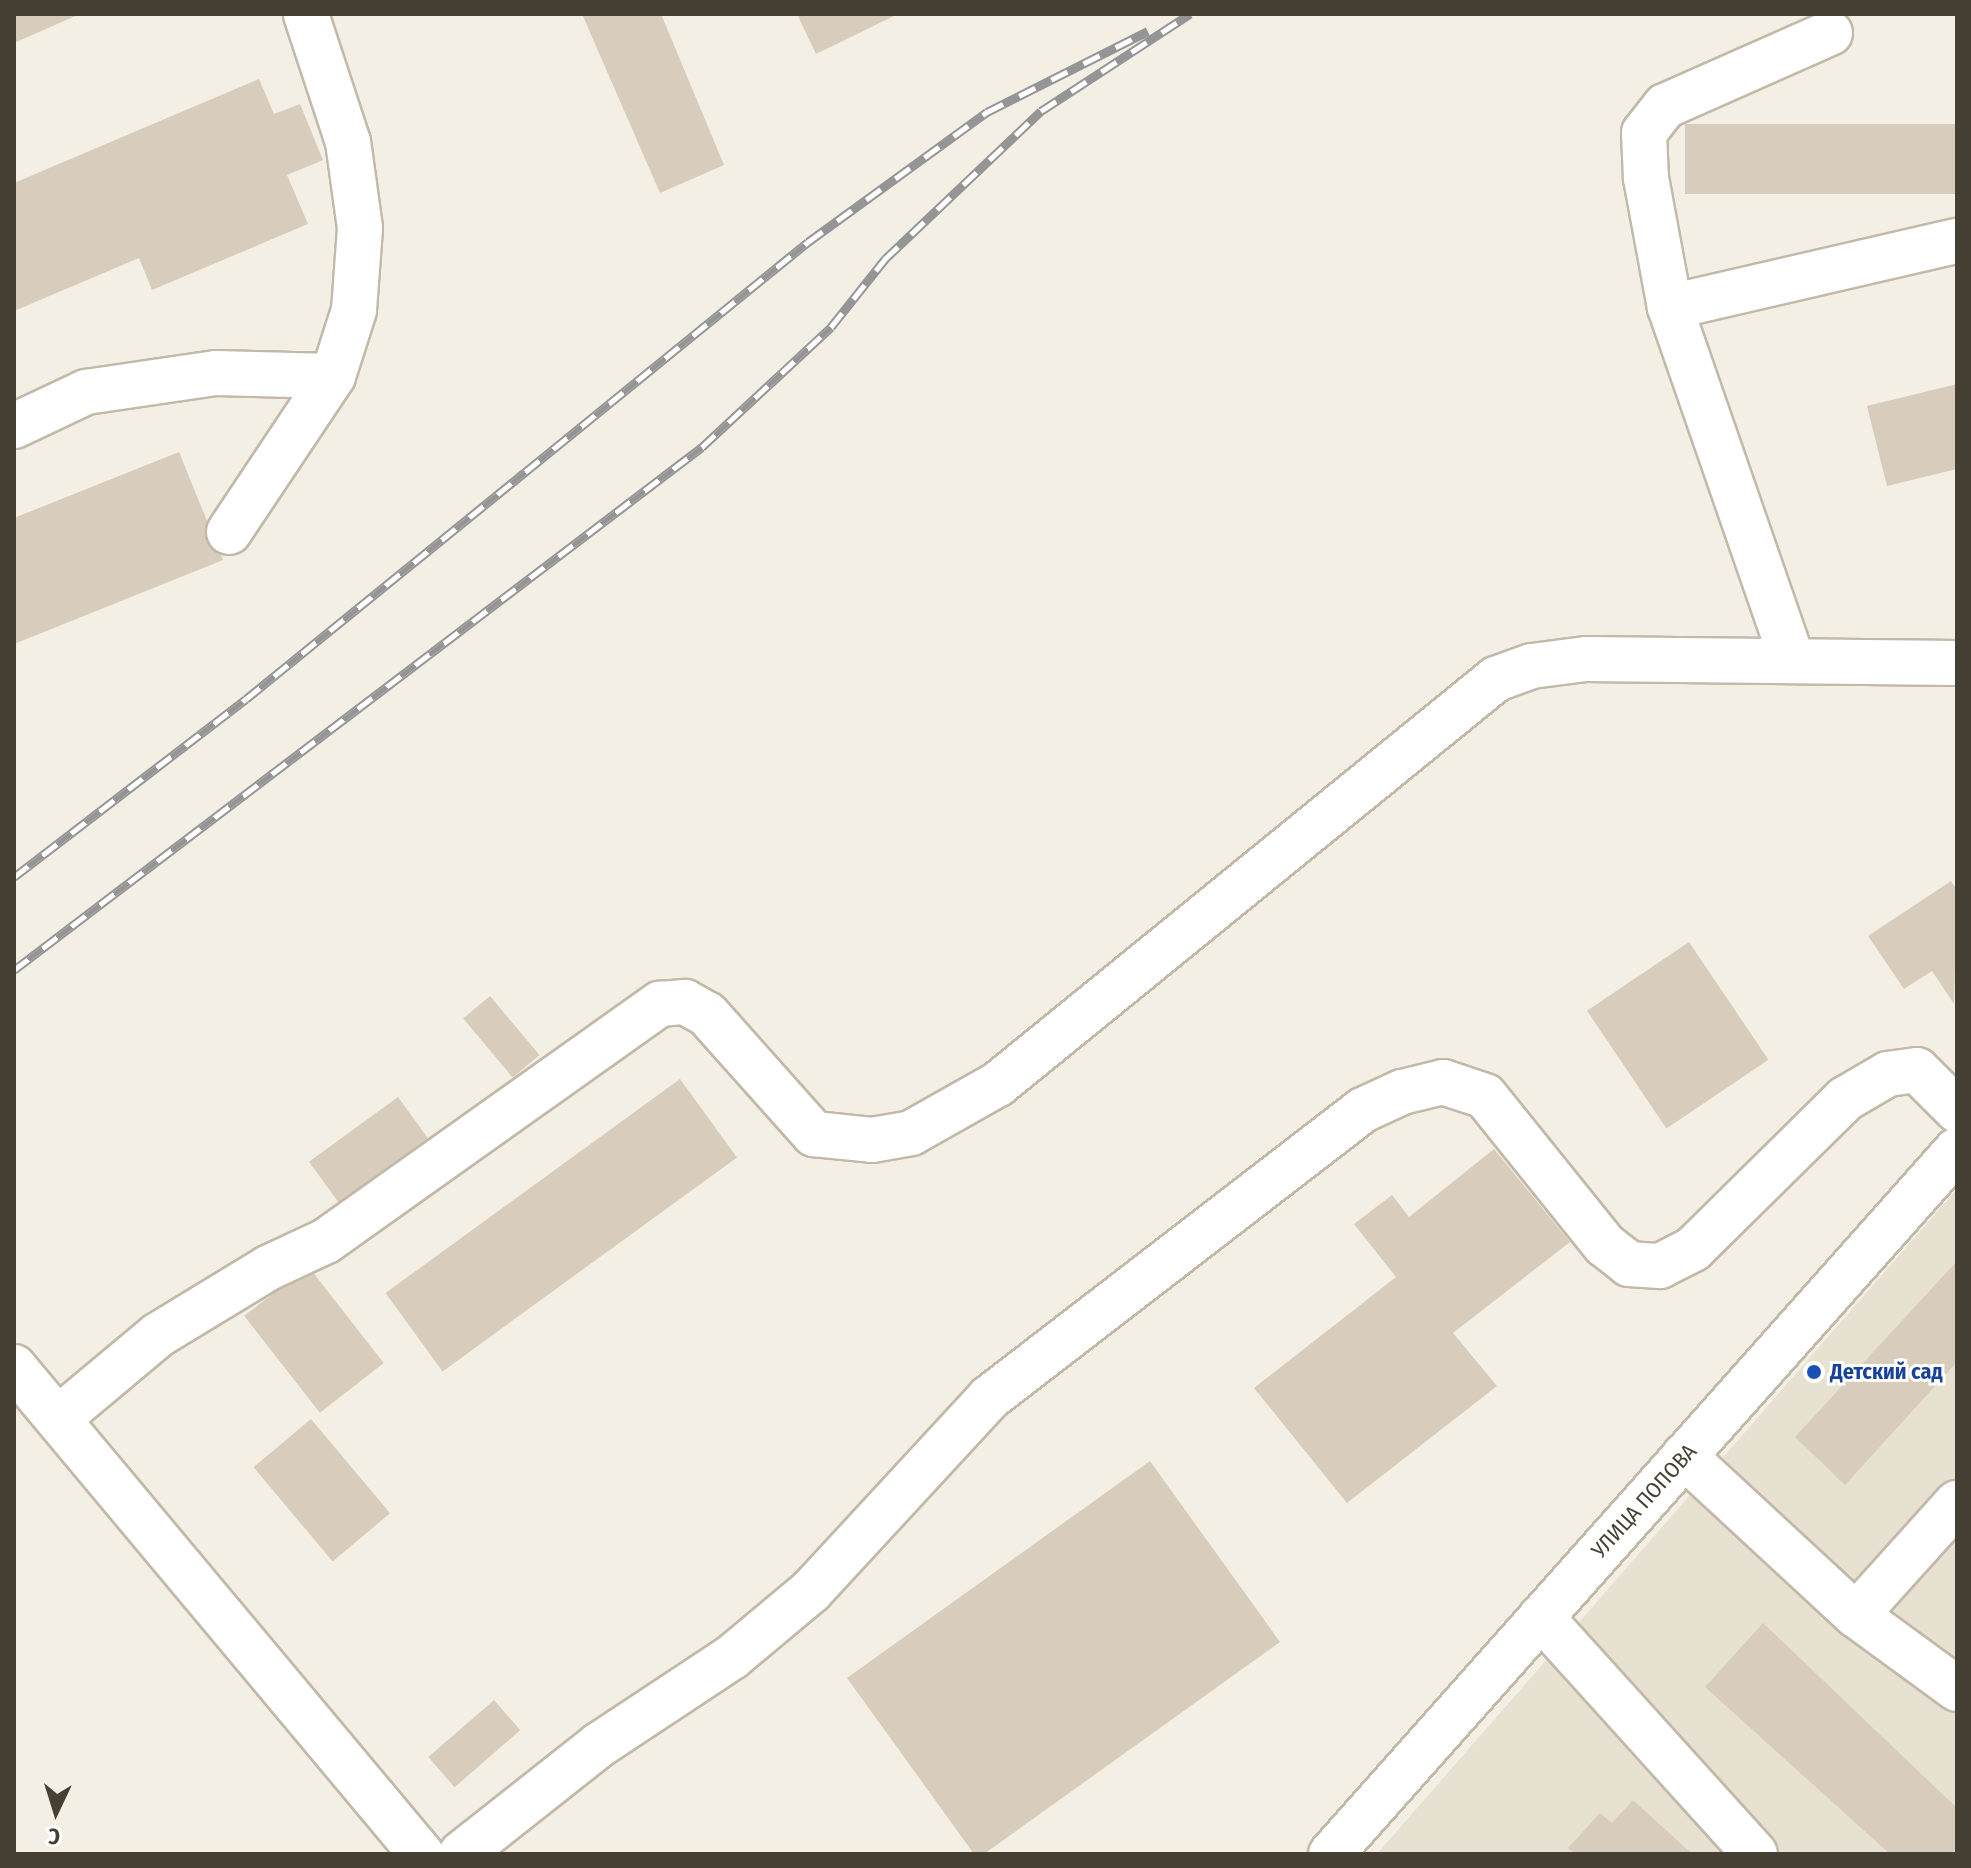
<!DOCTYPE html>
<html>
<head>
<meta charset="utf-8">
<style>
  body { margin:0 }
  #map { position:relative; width:1971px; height:1868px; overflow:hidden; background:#f3efe4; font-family:"Fira Sans Condensed",sans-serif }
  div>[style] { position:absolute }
  .residential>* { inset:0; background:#e7e1d2 }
  .building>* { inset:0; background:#d8cdbc; transform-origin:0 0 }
  .roads { filter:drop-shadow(2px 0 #c2b9a9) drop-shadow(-2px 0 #c2b9a9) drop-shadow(0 2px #c2b9a9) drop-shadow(0 -2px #c2b9a9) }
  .minor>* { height:44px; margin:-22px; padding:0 22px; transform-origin:22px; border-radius:22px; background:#fff }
  .rail>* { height:9px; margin-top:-4.5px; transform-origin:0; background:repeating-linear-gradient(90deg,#fff 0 18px,#959595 0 36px); box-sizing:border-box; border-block:2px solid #959595 }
  .dots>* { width:22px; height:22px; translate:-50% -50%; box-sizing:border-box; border:4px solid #fff; border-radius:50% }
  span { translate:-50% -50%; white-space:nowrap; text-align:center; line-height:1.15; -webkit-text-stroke:6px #fff; paint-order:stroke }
  .transit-label { font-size:22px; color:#164399; font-weight:700 }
  .left { translate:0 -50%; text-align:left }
  .street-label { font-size:22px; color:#463f34 }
  .frame { position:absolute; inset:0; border:16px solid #463f34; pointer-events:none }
  .north { position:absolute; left:16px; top:1772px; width:80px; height:80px; -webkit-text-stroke:6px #fff; paint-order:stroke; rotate:184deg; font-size:22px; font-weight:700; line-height:32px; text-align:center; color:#463f34 }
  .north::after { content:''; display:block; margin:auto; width:28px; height:36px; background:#463f34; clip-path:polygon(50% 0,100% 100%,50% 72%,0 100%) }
</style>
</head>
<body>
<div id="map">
  <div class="residential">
    <i style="clip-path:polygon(1957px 1189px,1957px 1854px,1377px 1854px)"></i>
  </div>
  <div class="building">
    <i style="clip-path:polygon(14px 14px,80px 14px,14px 43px)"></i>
    <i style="clip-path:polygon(582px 14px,661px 14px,724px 165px,660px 193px)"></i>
    <i style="clip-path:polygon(797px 14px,898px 14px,816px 54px)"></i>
    <i style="clip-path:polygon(259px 79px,274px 114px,300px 104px,323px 160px,287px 175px,308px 224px,152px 290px,139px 258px,14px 311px,14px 183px)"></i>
    <i style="left:1957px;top:124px;width:70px;height:272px;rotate:90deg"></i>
    <i style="clip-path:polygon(1957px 384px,1957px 469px,1887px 486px,1867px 406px)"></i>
    <i style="clip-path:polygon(179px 452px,223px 560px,14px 644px,14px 518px)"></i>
    <i style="clip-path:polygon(1951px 881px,1957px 890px,1954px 1004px,1932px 971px,1904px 989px,1868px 936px)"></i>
    <i style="left:1689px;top:942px;width:142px;height:123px;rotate:56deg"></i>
    <i style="left:490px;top:996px;width:77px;height:35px;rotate:50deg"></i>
    <i style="left:680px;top:1079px;width:97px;height:364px;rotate:54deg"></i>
    <i style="left:398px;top:1097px;width:51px;height:110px;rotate:54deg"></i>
    <i style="clip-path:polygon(1494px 1149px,1570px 1242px,1453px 1333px,1497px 1386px,1347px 1503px,1254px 1388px,1396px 1277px,1354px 1224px,1392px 1195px,1409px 1217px)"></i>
    <i style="clip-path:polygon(1957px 1261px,1957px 1362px,1845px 1485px,1795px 1437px)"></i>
    <i style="left:308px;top:1266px;width:123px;height:81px;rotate:52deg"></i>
    <i style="left:311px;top:1419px;width:123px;height:75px;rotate:50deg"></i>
    <i style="clip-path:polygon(1150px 1461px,1280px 1642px,984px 1854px,974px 1854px,847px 1678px)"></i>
    <i style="clip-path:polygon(1763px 1623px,1957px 1808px,1957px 1848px,1952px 1854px,1890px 1854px,1705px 1687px)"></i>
    <i style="left:494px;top:1700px;width:40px;height:87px;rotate:49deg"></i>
    <i style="clip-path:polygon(1633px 1800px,1690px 1852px,1575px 1854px,1568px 1848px,1600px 1813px,1612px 1823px)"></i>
  </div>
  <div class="roads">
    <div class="minor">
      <i style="left:1830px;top:33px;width:180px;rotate:156.1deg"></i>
      <i style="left:1665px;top:106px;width:34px;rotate:128deg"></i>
      <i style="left:1644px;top:133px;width:45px;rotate:87.5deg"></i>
      <i style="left:1646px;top:178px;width:131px;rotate:79.5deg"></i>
      <i style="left:1670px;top:307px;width:294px;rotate:-13deg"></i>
      <i style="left:1670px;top:307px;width:373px;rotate:70.9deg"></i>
      <i style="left:14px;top:426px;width:80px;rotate:-25.3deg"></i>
      <i style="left:86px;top:392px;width:131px;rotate:-8.3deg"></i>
      <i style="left:216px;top:373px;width:117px;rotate:1.5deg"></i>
      <i style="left:229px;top:532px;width:187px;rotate:-56.3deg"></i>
      <i style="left:333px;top:376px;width:69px;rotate:-72.3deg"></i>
      <i style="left:354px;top:310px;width:82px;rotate:-85.8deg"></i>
      <i style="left:360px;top:228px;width:87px;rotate:-97.9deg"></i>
      <i style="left:348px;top:142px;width:135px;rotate:-108.2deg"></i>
      <i style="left:14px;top:1367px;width:635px;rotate:50.11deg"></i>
      <i style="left:60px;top:1417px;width:128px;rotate:-39.9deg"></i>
      <i style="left:158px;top:1335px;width:129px;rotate:-31.3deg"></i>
      <i style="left:268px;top:1268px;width:64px;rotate:-25deg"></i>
      <i style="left:326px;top:1241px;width:410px;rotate:-35.4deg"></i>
      <i style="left:660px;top:1004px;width:25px;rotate:-5deg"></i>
      <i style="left:685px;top:1002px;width:25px;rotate:29deg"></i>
      <i style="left:707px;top:1014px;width:161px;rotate:48.3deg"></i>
      <i style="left:814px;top:1134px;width:58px;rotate:5.9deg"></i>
      <i style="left:872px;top:1140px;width:40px;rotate:-10deg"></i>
      <i style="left:911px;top:1133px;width:100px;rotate:-29.4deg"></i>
      <i style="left:998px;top:1084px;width:642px;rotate:-39.12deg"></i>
      <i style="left:1496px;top:679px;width:38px;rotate:-20deg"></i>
      <i style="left:1532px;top:666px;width:54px;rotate:-7.4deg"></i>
      <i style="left:1586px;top:659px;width:371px;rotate:0.6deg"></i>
      <i style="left:1684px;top:1456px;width:234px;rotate:42.8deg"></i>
      <i style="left:1856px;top:1615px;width:125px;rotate:36.2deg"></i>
      <i style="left:1856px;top:1615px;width:151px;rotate:-48deg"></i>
      <i style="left:1541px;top:1617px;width:319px;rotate:47.9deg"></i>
      <i style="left:461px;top:1854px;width:176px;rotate:-38.3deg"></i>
      <i style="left:599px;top:1745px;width:159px;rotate:-33.5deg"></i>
      <i style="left:732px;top:1657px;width:103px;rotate:-39.9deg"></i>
      <i style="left:811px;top:1591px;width:263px;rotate:-47.3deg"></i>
      <i style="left:989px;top:1398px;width:472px;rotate:-37.6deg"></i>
      <i style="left:1363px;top:1110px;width:43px;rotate:-24.8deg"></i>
      <i style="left:1402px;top:1092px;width:42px;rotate:-13.7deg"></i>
      <i style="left:1443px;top:1082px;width:44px;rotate:18.4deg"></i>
      <i style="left:1485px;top:1096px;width:191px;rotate:51.2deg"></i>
      <i style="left:1605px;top:1245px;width:31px;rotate:38deg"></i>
      <i style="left:1629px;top:1264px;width:31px;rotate:4deg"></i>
      <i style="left:1660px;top:1266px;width:37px;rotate:-27deg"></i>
      <i style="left:1693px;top:1249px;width:214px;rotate:-44.6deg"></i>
      <i style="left:1845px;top:1099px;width:50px;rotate:-30.2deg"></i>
      <i style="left:1888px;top:1074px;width:29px;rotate:-8deg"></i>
      <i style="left:1917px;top:1070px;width:57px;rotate:45deg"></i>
      <i style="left:1331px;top:1854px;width:942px;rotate:-48.36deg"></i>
    </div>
  </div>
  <div class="rail">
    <i style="left:14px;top:877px;width:292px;rotate:-37.5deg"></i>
    <i style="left:246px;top:699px;width:724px;rotate:-39.12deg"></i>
    <i style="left:808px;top:242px;width:221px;rotate:-36deg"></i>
    <i style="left:987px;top:112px;width:180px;rotate:-26.7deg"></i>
    <i style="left:14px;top:970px;width:864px;rotate:-37.24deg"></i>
    <i style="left:702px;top:447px;width:176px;rotate:-42.9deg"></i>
    <i style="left:831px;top:327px;width:87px;rotate:-51.5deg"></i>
    <i style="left:885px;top:259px;width:215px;rotate:-43.5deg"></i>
    <i style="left:1041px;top:111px;width:178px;rotate:-33.1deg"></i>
  </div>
  <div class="dots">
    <i style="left:1814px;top:1372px;background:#1a4fb4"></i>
  </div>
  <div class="transit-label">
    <span class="left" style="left:1830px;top:1372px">Детский сад</span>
  </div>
  <div class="street-label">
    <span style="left:1644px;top:1501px;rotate:-48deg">УЛИЦА ПОПОВА</span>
  </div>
  <div class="frame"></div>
  <div class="north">С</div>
</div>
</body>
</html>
